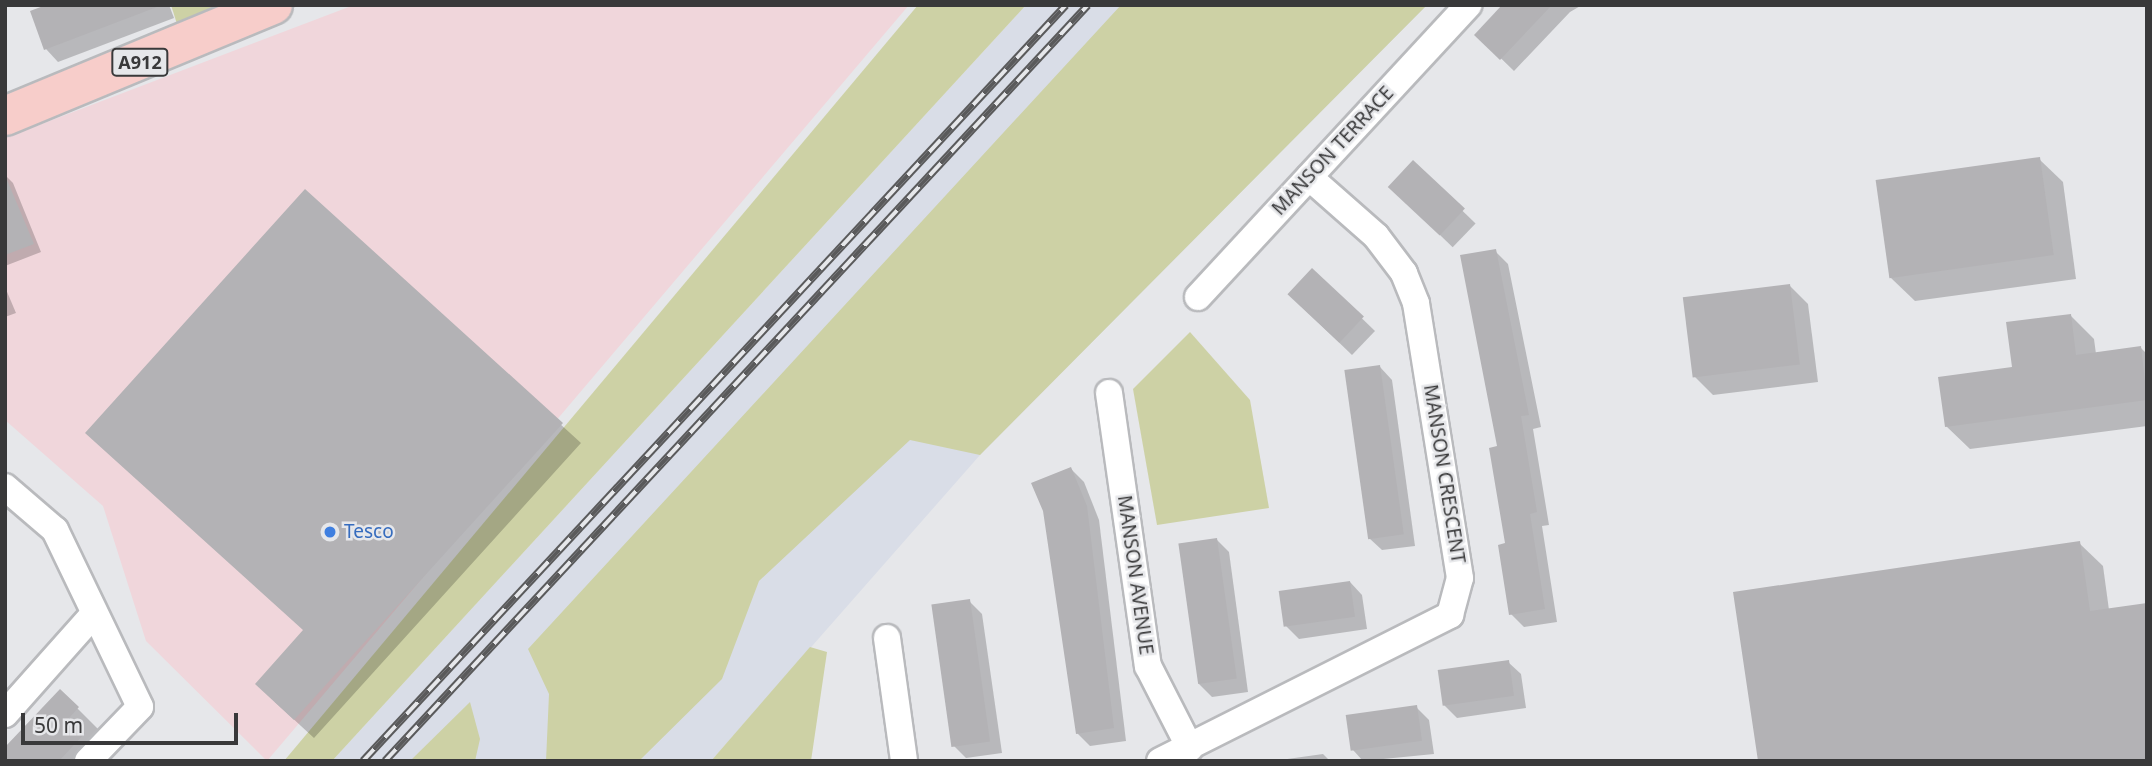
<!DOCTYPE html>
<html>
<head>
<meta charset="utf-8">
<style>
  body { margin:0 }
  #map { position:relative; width:2152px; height:766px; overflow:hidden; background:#e6e7ea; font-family:"Noto Sans",sans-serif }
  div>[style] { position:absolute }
  .commercial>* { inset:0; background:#f0d6db }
  .built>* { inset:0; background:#d9dde7 }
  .green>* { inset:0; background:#cdd1a5 }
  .shadow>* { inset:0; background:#0003; transform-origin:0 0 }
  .building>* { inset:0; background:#b3b2b5; transform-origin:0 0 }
  .roads { filter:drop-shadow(2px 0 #b9babd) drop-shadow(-2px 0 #b9babd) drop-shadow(0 2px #b9babd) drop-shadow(0 -2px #b9babd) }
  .minor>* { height:26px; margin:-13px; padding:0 13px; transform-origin:13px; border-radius:13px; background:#fff }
  .primary>* { height:38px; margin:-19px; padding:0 19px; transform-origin:19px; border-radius:19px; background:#f7cdca }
  .rail>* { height:8px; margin-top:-4px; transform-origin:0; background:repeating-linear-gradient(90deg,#e6e7ea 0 16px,#5a5a5b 0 32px); box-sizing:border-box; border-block:2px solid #5a5a5b }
  .dots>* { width:19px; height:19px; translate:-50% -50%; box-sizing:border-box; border:4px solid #e6e7ea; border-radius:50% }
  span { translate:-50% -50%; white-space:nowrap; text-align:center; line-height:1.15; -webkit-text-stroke:5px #e6e7ea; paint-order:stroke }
  .shield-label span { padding:2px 5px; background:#e6e7ea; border:2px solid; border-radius:5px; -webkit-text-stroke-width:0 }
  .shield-label { font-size:18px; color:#39393a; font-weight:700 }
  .street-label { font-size:19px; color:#39393a }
  .shop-label { font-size:19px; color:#366cbe }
  .left { translate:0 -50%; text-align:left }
  .frame { position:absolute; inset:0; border:7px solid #39393a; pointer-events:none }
  .scale { position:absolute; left:21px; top:713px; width:217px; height:32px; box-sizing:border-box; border:4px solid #39393a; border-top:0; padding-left:9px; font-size:21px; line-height:24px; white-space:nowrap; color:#39393a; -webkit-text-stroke:5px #e6e7ea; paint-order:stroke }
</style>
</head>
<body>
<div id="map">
  <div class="commercial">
    <i style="clip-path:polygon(354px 5px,909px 5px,267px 761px,146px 641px,103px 506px,5px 420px,5px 138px)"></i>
  </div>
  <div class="built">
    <i style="clip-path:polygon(1026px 5px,1427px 5px,980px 455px,711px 761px,332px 761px)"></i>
  </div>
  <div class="green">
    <i style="clip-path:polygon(171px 5px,225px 5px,178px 27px)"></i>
    <i style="clip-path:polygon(918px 5px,1026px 5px,332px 761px,284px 761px)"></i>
    <i style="clip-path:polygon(1121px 5px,1427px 5px,980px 455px,910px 440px,759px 581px,722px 679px,639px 761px,546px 761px,549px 694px,528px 649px)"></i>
    <i style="clip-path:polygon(1190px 332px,1250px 400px,1269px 508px,1157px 525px,1133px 389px)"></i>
    <i style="clip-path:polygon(810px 647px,827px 652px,811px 761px,711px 761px)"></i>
    <i style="clip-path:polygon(470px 702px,480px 739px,475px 761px,410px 761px)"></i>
  </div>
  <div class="shadow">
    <i style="clip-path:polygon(46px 5px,169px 5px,174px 18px,58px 62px,46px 49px)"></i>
    <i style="clip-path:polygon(1504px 5px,1582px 5px,1570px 12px,1514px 71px,1477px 35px)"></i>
    <i style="clip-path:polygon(2039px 159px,2063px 182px,2076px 279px,1915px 301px,1891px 278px)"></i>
    <i style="left:1413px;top:163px;width:87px;height:33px;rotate:44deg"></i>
    <i style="clip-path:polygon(5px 175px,13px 183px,41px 252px,5px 266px)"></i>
    <i style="clip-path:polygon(305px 192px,581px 443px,314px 738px,275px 702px,305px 631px)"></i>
    <i style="clip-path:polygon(1495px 251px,1508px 264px,1541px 427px,1533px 429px,1549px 525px,1542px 526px,1557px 622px,1524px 627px,1511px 614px,1499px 448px)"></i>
    <i style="clip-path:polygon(1312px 270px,1375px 331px,1352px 355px,1302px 307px)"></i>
    <i style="clip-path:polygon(1790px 286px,1808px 304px,1818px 382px,1713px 395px,1694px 376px)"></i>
    <i style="clip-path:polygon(5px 287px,16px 313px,5px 317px)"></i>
    <i style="clip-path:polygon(2070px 315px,2094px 339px,2096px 354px,2141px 348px,2147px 354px,2147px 426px,1970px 449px,1946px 426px)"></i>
    <i style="clip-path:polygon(1380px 367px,1392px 380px,1415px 546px,1382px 550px,1369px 538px)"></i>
    <i style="clip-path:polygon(1071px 469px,1084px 482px,1099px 520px,1126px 741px,1090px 746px,1077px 733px,1044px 511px)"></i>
    <i style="clip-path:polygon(1216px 539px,1229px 552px,1248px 692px,1212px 697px,1199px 684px)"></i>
    <i style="clip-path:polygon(2079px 543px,2103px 566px,2109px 610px,1760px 761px)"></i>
    <i style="clip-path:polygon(1350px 582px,1362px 595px,1367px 629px,1299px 639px,1286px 626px)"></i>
    <i style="clip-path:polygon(969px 601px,982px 614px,1002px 753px,966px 758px,954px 746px)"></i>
    <i style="clip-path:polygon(1508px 662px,1521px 674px,1526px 708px,1457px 718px,1444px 705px)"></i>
    <i style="clip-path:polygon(60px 691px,101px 732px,104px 761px,5px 761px)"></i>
    <i style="clip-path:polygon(1416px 707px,1429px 720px,1434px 754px,1363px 761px,1353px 750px)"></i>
    <i style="clip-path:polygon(1323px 754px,1330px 761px,1273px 761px)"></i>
  </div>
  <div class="building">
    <i style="clip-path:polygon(46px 5px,156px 5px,157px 7px,44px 50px,30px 11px)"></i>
    <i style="clip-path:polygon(1502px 5px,1552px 5px,1500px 60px,1474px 35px)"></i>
    <i style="left:2040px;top:157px;width:99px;height:166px;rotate:82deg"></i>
    <i style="left:1413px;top:160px;width:71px;height:37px;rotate:43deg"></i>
    <i style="clip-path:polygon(5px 175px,34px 244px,5px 255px)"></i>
    <i style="clip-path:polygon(305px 189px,563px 423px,294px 720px,255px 684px,303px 630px,85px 433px)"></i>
    <i style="clip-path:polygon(1496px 249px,1529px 415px,1521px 416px,1537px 512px,1530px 514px,1545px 609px,1509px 615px,1498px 545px,1505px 543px,1489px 448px,1497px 446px,1460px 255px)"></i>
    <i style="left:1312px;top:268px;width:71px;height:36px;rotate:43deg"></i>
    <i style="left:1790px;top:284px;width:81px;height:108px;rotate:83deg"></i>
    <i style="clip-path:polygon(2071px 314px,2076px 355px,2141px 346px,2147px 400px,1945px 427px,1938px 377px,2012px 367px,2006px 322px)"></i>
    <i style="left:1380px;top:365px;width:171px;height:36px;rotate:82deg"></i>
    <i style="clip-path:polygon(1071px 467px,1087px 506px,1114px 728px,1076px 734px,1043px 511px,1031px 483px)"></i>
    <i style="left:1217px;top:538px;width:142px;height:39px;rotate:82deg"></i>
    <i style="clip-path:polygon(2080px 541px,2090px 611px,2147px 603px,2147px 761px,1758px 761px,1733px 592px)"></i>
    <i style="left:1350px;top:581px;width:36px;height:72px;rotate:82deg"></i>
    <i style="left:970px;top:599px;width:144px;height:39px;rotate:82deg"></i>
    <i style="left:1509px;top:660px;width:36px;height:72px;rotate:82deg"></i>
    <i style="clip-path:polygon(60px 689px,79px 707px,69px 718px,85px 733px,59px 761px,5px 761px,5px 747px)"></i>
    <i style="left:1417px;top:705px;width:36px;height:72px;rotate:82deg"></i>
  </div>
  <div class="roads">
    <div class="minor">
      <i style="left:1198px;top:297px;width:398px;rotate:-47.2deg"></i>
      <i style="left:1109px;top:393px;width:276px;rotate:81.9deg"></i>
      <i style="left:1148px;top:666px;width:92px;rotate:62.9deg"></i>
      <i style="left:5px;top:487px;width:66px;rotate:40.7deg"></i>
      <i style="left:55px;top:530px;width:196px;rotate:64.3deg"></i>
      <i style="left:140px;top:707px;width:75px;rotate:133.9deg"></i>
      <i style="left:887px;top:638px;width:124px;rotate:82.1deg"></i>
      <i style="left:5px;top:714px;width:132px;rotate:-48.4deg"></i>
      <i style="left:1160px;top:761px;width:325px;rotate:-26.7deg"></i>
      <i style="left:1450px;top:615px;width:38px;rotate:-75deg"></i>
      <i style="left:1460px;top:578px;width:278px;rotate:-99.1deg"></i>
      <i style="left:1416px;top:303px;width:32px;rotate:-112deg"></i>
      <i style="left:1404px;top:273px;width:46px;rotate:-127.1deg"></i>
      <i style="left:1376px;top:236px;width:89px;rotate:-138.6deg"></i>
    </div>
    <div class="primary">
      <i style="left:5px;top:116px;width:290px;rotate:-22.5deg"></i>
    </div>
  </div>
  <div class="rail">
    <i style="left:363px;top:761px;width:1032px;rotate:-47.08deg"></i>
    <i style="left:385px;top:761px;width:1032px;rotate:-47.08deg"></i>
  </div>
  <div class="dots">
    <i style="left:330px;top:532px;background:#3f7fe0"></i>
  </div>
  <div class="shield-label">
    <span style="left:140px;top:62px">A912</span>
  </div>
  <div class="street-label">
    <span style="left:1333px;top:151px;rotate:-47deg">MANSON TERRACE</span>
    <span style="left:1444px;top:474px;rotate:81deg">MANSON CRESCENT</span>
    <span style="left:1135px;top:575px;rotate:82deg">MANSON AVENUE</span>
  </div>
  <div class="shop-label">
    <span class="left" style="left:344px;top:532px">Tesco</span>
  </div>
  <div class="frame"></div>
  <div class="scale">50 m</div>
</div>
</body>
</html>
